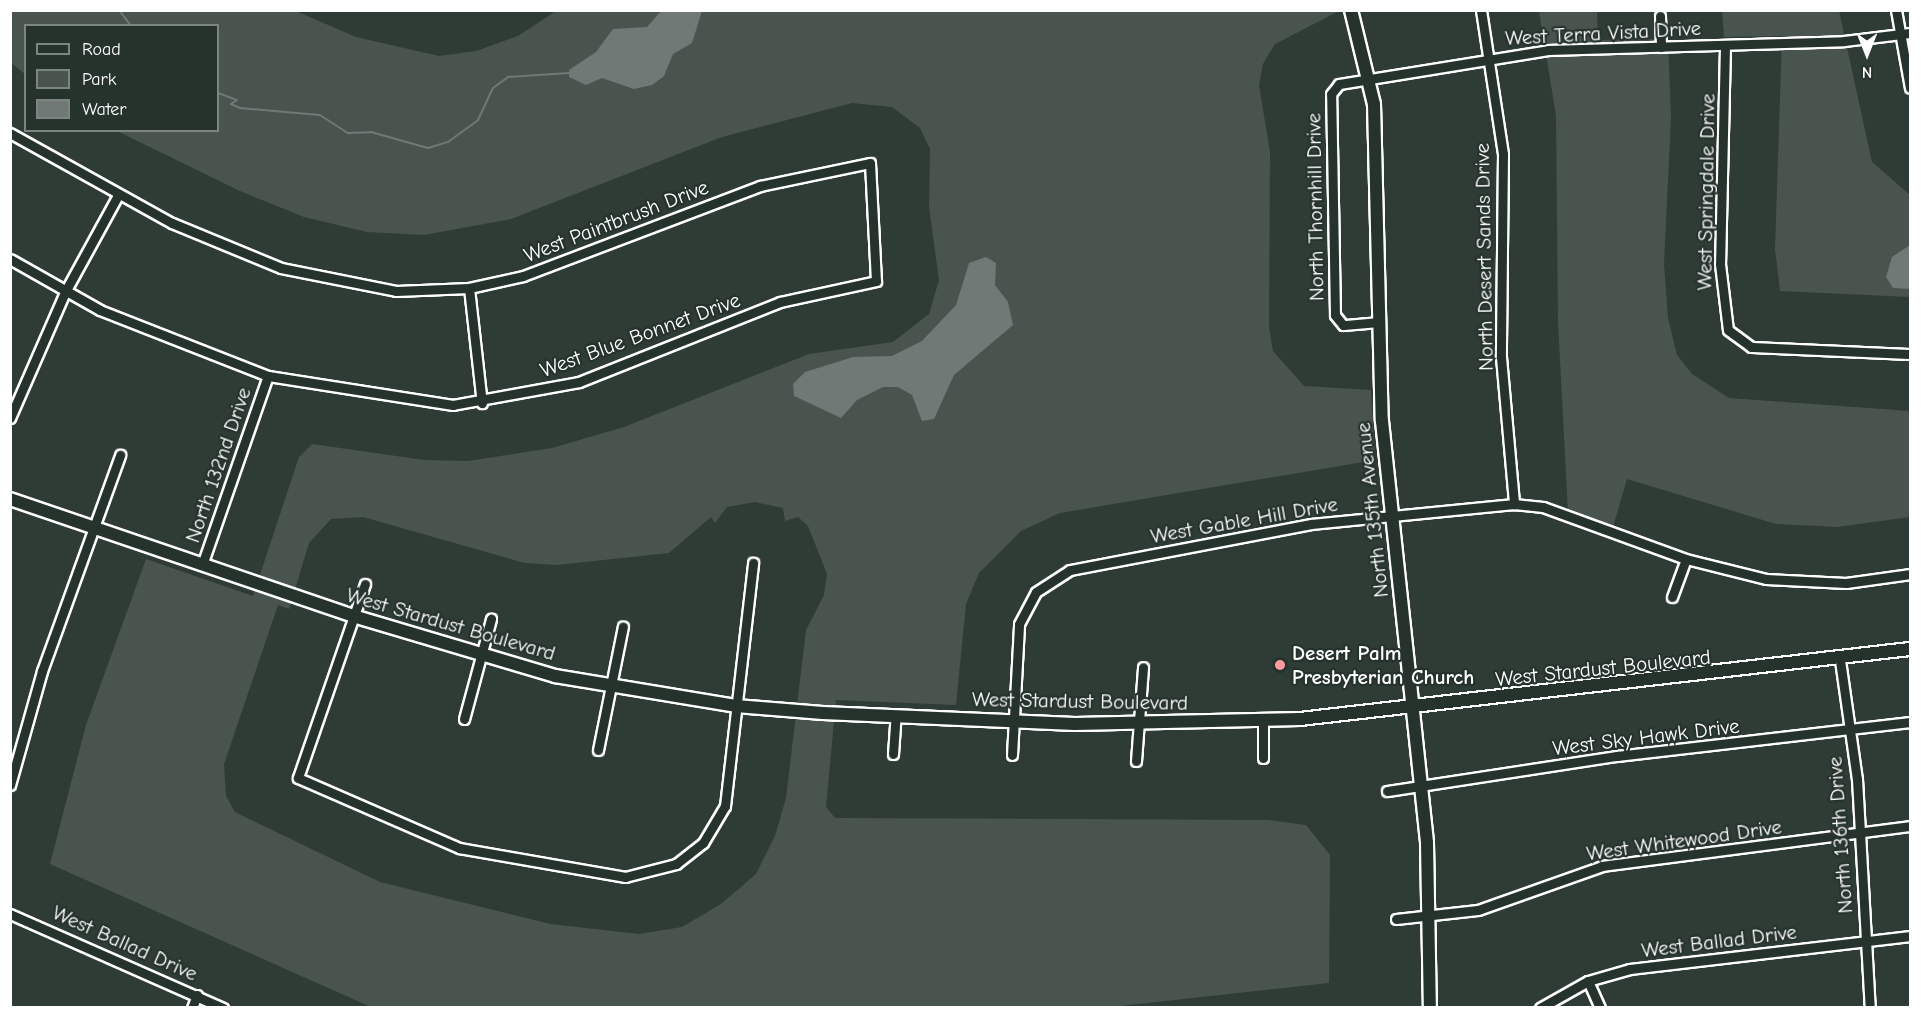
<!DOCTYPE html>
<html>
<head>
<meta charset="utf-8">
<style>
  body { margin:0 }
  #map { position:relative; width:1921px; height:1018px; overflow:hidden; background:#2f3b35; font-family:"Comic Neue",sans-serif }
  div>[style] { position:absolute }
  .green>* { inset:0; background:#4a544f }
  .water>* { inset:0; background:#707975 }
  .stream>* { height:2px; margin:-1px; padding:0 1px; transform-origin:1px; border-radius:1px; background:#707975 }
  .roads { filter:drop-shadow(2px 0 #fff) drop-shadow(-2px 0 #fff) drop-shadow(0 2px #fff) drop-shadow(0 -2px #fff) }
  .minor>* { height:9px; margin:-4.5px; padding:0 4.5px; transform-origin:4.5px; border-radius:4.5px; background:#26332d }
  .tertiary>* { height:12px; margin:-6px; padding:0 6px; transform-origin:6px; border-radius:6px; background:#26332d }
  .dots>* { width:16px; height:16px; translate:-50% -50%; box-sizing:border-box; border:3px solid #26332d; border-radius:50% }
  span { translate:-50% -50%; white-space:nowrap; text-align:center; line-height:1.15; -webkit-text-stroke:4.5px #26332d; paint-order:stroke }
  .street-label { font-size:21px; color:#fff }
  .poi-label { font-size:21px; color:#fff; font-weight:700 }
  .left { translate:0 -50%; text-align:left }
  .frame { position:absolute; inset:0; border:12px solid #fff; pointer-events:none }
  .legend { position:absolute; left:24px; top:24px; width:195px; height:108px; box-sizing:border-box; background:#26332d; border:2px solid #7d8581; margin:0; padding:8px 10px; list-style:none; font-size:18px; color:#fff }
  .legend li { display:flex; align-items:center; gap:12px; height:30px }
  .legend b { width:30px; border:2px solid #7d8581 }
  .north { position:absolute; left:1837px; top:24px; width:60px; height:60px; -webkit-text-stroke:4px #26332d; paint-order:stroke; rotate:180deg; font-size:16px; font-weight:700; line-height:24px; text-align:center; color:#fff }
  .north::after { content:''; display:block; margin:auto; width:21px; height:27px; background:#fff; clip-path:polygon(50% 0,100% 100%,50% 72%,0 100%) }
</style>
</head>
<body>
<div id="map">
  <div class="green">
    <i style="clip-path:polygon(evenodd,11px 10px,296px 11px,356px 37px,439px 56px,476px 51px,518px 36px,556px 11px,1339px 11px,1275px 44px,1263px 64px,1259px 85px,1270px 152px,1269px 327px,1273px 351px,1304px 386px,1371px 390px,1375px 460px,1060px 513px,1021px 531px,979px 573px,966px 604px,956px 705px,836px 700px,826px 807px,835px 818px,1269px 820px,1306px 825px,1330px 855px,1329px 983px,1102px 1008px,371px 1007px,50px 864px,86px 725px,146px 559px,253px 596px,299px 457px,312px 444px,424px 460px,468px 461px,552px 448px,624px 427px,809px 354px,893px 342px,929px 314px,939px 280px,929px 207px,930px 149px,920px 128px,892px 107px,852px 103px,722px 137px,511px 219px,424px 235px,367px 232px,304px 217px,240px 191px,117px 131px,218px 130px,218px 26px,26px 26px,25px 74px,11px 63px,11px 10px,755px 502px,783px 508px,785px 521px,798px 517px,808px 526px,827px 574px,824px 595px,806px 630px,786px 798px,775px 836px,756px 874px,721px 904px,682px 927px,639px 934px,550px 924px,380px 882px,235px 812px,226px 796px,224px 764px,278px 605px,289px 609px,309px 543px,331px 519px,363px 517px,525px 563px,557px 565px,669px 553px,711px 517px,715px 523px,727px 507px,755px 502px)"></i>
    <i style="clip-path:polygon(1539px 11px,1597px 11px,1598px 40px,1668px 39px,1671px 118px,1664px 264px,1668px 318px,1677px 355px,1692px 374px,1729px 398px,1910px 411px,1910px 517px,1837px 527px,1776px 524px,1627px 479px,1613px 527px,1568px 512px,1558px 322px,1556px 116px)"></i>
    <i style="clip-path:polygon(1722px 11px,1839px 11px,1872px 162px,1910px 195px,1910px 297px,1780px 291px,1775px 249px,1782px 36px,1724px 37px)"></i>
  </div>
  <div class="water">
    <i style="clip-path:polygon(661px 11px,702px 11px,692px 43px,673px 54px,664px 76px,652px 85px,634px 89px,602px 78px,586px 85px,569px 77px,569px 70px,596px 52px,613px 29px,647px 27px)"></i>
    <i style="clip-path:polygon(1910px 245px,1910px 289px,1893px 288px,1886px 277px,1892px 257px)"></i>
    <i style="clip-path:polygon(986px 257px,996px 263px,995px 285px,1008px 302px,1013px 325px,954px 375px,934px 419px,922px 421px,912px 395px,898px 387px,883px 387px,857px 400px,841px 418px,794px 396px,793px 384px,805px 372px,853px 357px,892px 356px,922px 341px,956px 305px,969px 263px)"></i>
  </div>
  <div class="stream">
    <i style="left:119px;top:10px;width:20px;rotate:53deg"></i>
    <i style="left:218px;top:93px;width:20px;rotate:20deg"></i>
    <i style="left:237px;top:100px;width:7px;rotate:146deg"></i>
    <i style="left:231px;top:104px;width:10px;rotate:24deg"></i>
    <i style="left:240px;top:108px;width:80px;rotate:5deg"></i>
    <i style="left:320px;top:115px;width:33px;rotate:33deg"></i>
    <i style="left:348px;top:133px;width:23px;rotate:-2deg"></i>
    <i style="left:371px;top:132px;width:59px;rotate:15.7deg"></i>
    <i style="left:428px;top:148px;width:21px;rotate:-17deg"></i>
    <i style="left:448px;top:142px;width:37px;rotate:-36deg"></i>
    <i style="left:478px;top:120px;width:35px;rotate:-65deg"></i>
    <i style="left:493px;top:88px;width:19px;rotate:-36deg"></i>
    <i style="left:508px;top:77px;width:61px;rotate:-3.8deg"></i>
  </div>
  <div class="roads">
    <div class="minor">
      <i style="left:1481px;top:10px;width:146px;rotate:81.3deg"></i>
      <i style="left:1503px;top:154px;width:203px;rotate:90.6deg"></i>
      <i style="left:1501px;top:357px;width:148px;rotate:84.9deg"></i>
      <i style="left:1896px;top:10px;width:79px;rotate:79.8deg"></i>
      <i style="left:1660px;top:16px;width:31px;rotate:88deg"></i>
      <i style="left:1725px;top:46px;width:218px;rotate:91.3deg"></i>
      <i style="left:1720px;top:264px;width:66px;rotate:83.1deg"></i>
      <i style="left:1728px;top:330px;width:29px;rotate:36deg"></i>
      <i style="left:1751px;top:347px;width:159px;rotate:2.5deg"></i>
      <i style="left:10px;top:133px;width:185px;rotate:29.1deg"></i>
      <i style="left:172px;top:223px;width:118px;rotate:22.4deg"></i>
      <i style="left:281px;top:268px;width:117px;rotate:11.3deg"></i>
      <i style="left:396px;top:291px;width:73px;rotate:-2.4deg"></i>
      <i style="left:469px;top:288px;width:55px;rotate:-12.5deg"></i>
      <i style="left:523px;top:276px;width:254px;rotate:-20.8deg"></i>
      <i style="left:760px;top:186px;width:112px;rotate:-11.8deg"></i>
      <i style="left:870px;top:163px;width:118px;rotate:87.1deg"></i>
      <i style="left:876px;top:281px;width:98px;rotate:167.7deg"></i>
      <i style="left:780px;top:302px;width:216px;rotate:158.3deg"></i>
      <i style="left:579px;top:382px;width:128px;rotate:169.7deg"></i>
      <i style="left:453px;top:405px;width:187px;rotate:-171.1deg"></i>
      <i style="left:268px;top:376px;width:180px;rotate:-158.6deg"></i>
      <i style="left:100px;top:310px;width:103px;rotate:-150.5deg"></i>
      <i style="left:469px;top:288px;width:116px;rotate:83.6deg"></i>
      <i style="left:1379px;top:322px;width:36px;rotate:175deg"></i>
      <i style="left:1343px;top:325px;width:13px;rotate:-129deg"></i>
      <i style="left:1335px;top:315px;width:221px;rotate:-91deg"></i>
      <i style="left:1331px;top:94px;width:13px;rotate:-51deg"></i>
      <i style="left:1339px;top:84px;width:212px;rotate:-9.2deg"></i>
      <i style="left:1548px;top:50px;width:296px;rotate:-1.7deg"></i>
      <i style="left:1844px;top:41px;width:66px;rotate:-6.9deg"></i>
      <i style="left:10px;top:418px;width:137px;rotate:-66.4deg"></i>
      <i style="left:65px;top:292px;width:111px;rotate:-61.3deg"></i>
      <i style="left:202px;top:565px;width:200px;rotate:-70.8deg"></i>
      <i style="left:365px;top:584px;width:205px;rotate:109.1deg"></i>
      <i style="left:298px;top:778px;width:176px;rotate:23.5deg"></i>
      <i style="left:459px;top:848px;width:169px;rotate:9.9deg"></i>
      <i style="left:625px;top:877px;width:53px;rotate:-14.3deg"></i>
      <i style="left:676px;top:864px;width:34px;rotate:-38deg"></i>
      <i style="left:703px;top:843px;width:43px;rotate:-59.3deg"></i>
      <i style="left:725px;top:806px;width:245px;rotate:-83.4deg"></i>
      <i style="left:1672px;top:597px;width:40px;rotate:-69.8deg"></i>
      <i style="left:1840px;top:660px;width:120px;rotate:81.9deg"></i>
      <i style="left:1857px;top:779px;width:229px;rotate:86.8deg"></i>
      <i style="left:464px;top:719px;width:104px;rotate:-74.9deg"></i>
      <i style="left:598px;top:750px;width:126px;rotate:-78.6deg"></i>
      <i style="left:893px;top:754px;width:39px;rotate:-86deg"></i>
      <i style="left:1012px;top:755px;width:131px;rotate:-86.9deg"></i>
      <i style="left:1019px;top:624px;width:36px;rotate:-62deg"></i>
      <i style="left:1036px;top:592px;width:40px;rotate:-32.9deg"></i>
      <i style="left:1070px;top:570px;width:245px;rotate:-10.8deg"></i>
      <i style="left:1311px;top:524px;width:204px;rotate:-5.6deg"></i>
      <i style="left:1514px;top:504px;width:29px;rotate:6deg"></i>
      <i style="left:1543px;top:507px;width:152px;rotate:20deg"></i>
      <i style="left:1686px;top:559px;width:82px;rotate:14deg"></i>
      <i style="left:1766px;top:579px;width:80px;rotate:2.9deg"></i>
      <i style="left:1846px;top:583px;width:65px;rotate:-8deg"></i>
      <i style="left:1263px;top:758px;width:37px;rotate:-90deg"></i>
      <i style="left:1136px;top:761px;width:94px;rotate:-85.7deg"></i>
      <i style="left:10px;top:785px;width:118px;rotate:-74.3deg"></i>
      <i style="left:42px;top:671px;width:230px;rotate:-70.1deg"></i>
      <i style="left:1387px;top:791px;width:233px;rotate:-8.7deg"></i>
      <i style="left:1617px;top:756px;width:295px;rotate:-6.6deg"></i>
      <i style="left:10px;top:914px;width:233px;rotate:23.8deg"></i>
      <i style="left:1396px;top:919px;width:82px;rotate:-6.3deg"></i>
      <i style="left:1478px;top:910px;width:132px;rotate:-19.5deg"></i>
      <i style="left:1602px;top:866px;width:311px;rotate:-7.4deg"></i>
      <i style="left:1588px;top:981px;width:30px;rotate:66deg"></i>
      <i style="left:192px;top:1008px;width:14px;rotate:-69deg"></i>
      <i style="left:1540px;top:1008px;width:55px;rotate:-29.4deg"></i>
      <i style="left:1588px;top:981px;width:44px;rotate:-15.9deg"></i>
      <i style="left:1630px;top:969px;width:282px;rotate:-6.7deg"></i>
    </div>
    <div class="tertiary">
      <i style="left:1351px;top:10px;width:97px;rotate:76.3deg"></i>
      <i style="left:1374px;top:104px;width:317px;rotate:88.6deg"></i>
      <i style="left:1382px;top:421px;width:424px;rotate:83.9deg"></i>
      <i style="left:1427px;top:843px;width:165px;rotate:89deg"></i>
      <i style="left:10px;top:499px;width:362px;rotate:18.8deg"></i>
      <i style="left:353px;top:616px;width:211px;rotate:16.5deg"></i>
      <i style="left:555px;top:676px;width:183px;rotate:9.4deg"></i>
      <i style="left:736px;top:706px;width:87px;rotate:4.6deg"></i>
      <i style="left:823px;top:713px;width:252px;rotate:2.5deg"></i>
      <i style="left:1075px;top:724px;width:225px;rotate:-1.3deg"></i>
      <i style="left:1300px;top:719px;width:614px;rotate:-6.55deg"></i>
    </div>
  </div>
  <div class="dots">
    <i style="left:1280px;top:665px;background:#ff9aa2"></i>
  </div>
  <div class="street-label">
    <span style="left:1603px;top:33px;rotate:-3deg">West Terra Vista Drive</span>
    <span style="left:1706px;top:192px;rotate:-89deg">West Springdale Drive</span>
    <span style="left:1315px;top:207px;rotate:-91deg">North Thornhill Drive</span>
    <span style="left:616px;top:221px;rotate:-21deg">West Paintbrush Drive</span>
    <span style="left:1484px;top:257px;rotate:-91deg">North Desert Sands Drive</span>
    <span style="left:640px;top:335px;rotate:-20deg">West Blue Bonnet Drive</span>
    <span style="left:218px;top:465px;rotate:-71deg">North 132nd Drive</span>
    <span style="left:1372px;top:510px;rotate:-96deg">North 135th Avenue</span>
    <span style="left:1244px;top:520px;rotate:-10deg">West Gable Hill Drive</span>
    <span style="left:451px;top:624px;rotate:16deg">West Stardust Boulevard</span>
    <span style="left:1603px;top:668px;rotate:-6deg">West Stardust Boulevard</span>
    <span style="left:1080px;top:701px;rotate:1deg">West Stardust Boulevard</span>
    <span style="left:1646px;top:737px;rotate:-7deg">West Sky Hawk Drive</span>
    <span style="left:1840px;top:835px;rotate:-94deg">North 136th Drive</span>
    <span style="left:1684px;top:840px;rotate:-8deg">West Whitewood Drive</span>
    <span style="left:1719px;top:941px;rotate:-7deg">West Ballad Drive</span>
    <span style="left:125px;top:943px;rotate:24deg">West Ballad Drive</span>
  </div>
  <div class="poi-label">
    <span class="left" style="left:1292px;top:665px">Desert Palm<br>Presbyterian Church</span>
  </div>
  <div class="frame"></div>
  <ul class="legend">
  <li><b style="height:8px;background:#26332d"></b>Road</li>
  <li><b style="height:16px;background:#4a544f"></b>Park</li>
  <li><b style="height:16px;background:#707975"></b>Water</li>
  </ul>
  <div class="north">N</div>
</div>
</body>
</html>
